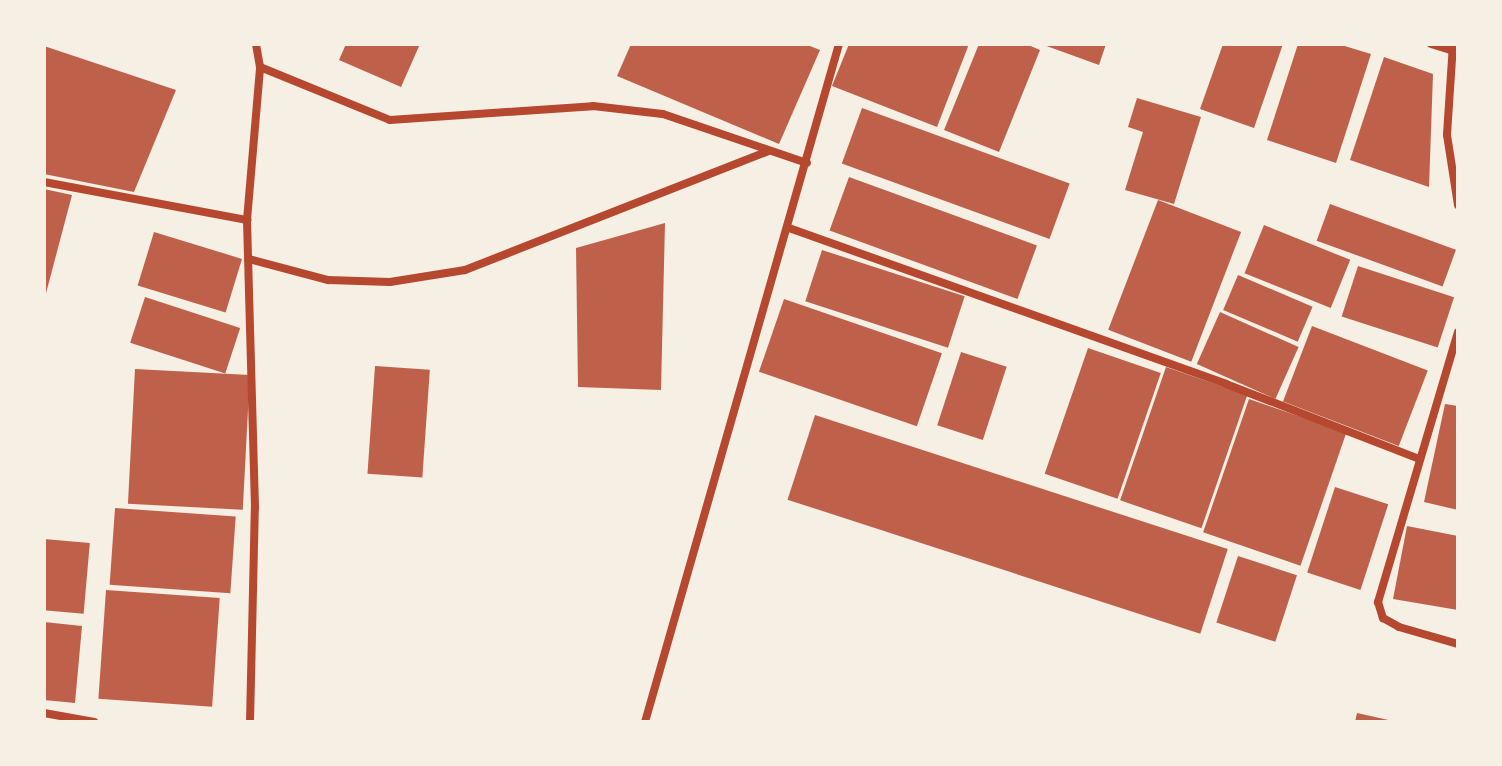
<!DOCTYPE html>
<html>
<head>
<meta charset="utf-8">
<style>
  body { margin:0 }
  #map { position:relative; width:1502px; height:766px; overflow:hidden; background:#f6efe4; font-family:Helvetica,sans-serif }
  div>[style] { position:absolute }
  .building>* { inset:0; background:#bf614a; transform-origin:0 0 }
  .minor>* { height:8px; margin:-4px; padding:0 4px; transform-origin:4px; border-radius:4px; background:#b5482f }
  span { translate:-50% -50%; white-space:nowrap; text-align:center; line-height:1.15; -webkit-text-stroke:8px #f6efe4; paint-order:stroke }
  .frame { position:absolute; inset:0; border:46px solid #f6efe4; pointer-events:none }
</style>
</head>
<body>
<div id="map">
  <div class="building">
    <i style="clip-path:polygon(346px 44px,420px 44px,401px 87px,339px 60px)"></i>
    <i style="clip-path:polygon(631px 44px,805px 44px,820px 50px,779px 144px,617px 76px)"></i>
    <i style="clip-path:polygon(849px 44px,969px 44px,937px 127px,832px 86px)"></i>
    <i style="clip-path:polygon(979px 44px,1026px 44px,1040px 50px,999px 152px,944px 130px)"></i>
    <i style="clip-path:polygon(1041px 44px,1106px 44px,1099px 65px)"></i>
    <i style="clip-path:polygon(1223px 44px,1283px 44px,1254px 128px,1200px 109px)"></i>
    <i style="clip-path:polygon(1298px 44px,1338px 44px,1371px 54px,1336px 163px,1267px 140px)"></i>
    <i style="clip-path:polygon(44px 46px,176px 90px,134px 192px,44px 174px)"></i>
    <i style="clip-path:polygon(1384px 57px,1433px 74px,1429px 187px,1350px 160px)"></i>
    <i style="clip-path:polygon(1137px 98px,1201px 117px,1174px 204px,1125px 190px,1143px 132px,1128px 127px)"></i>
    <i style="left:862px;top:108px;width:221px;height:59px;rotate:20deg"></i>
    <i style="left:849px;top:177px;width:200px;height:57px;rotate:20deg"></i>
    <i style="clip-path:polygon(44px 189px,72px 195px,45px 297px,44px 297px)"></i>
    <i style="left:1158px;top:200px;width:89px;height:139px;rotate:21deg"></i>
    <i style="left:1330px;top:204px;width:134px;height:39px;rotate:20deg"></i>
    <i style="clip-path:polygon(665px 223px,661px 390px,578px 387px,576px 248px)"></i>
    <i style="left:1264px;top:225px;width:93px;height:52px;rotate:22deg"></i>
    <i style="left:154px;top:232px;width:92px;height:56px;rotate:17deg"></i>
    <i style="left:822px;top:250px;width:150px;height:54px;rotate:18deg"></i>
    <i style="left:1358px;top:266px;width:101px;height:53px;rotate:18deg"></i>
    <i style="left:1238px;top:275px;width:81px;height:38px;rotate:23deg"></i>
    <i style="left:145px;top:297px;width:100px;height:48px;rotate:18deg"></i>
    <i style="left:784px;top:299px;width:167px;height:77px;rotate:19deg"></i>
    <i style="left:1220px;top:312px;width:86px;height:57px;rotate:24deg"></i>
    <i style="left:1312px;top:326px;width:124px;height:81px;rotate:21deg"></i>
    <i style="left:1088px;top:348px;width:77px;height:133px;rotate:19deg"></i>
    <i style="left:961px;top:352px;width:48px;height:77px;rotate:18deg"></i>
    <i style="left:375px;top:366px;width:55px;height:108px;rotate:4deg"></i>
    <i style="left:1166px;top:367px;width:86px;height:141px;rotate:19deg"></i>
    <i style="left:135px;top:369px;width:115px;height:135px;rotate:3deg"></i>
    <i style="left:1249px;top:399px;width:103px;height:141px;rotate:19deg"></i>
    <i style="clip-path:polygon(1445px 404px,1458px 406px,1458px 510px,1424px 502px)"></i>
    <i style="left:815px;top:415px;width:434px;height:89px;rotate:18deg"></i>
    <i style="left:1335px;top:487px;width:56px;height:90px;rotate:18deg"></i>
    <i style="left:115px;top:508px;width:121px;height:77px;rotate:4deg"></i>
    <i style="clip-path:polygon(1407px 526px,1458px 536px,1458px 610px,1393px 599px)"></i>
    <i style="left:44px;top:539px;width:46px;height:71px;rotate:5deg"></i>
    <i style="left:1238px;top:556px;width:62px;height:70px;rotate:18deg"></i>
    <i style="left:106px;top:590px;width:114px;height:109px;rotate:4deg"></i>
    <i style="clip-path:polygon(44px 622px,82px 626px,75px 703px,44px 700px)"></i>
    <i style="clip-path:polygon(1357px 713px,1393px 721px,1393px 722px,1355px 722px)"></i>
  </div>
  <div class="minor">
    <i style="left:1431px;top:44px;width:21px;rotate:17deg"></i>
    <i style="left:1453px;top:44px;width:91px;rotate:93.8deg"></i>
    <i style="left:1447px;top:135px;width:71px;rotate:81.1deg"></i>
    <i style="left:260px;top:67px;width:140px;rotate:22.2deg"></i>
    <i style="left:390px;top:120px;width:203px;rotate:-3.9deg"></i>
    <i style="left:593px;top:106px;width:70px;rotate:6.5deg"></i>
    <i style="left:663px;top:114px;width:152px;rotate:18.8deg"></i>
    <i style="left:44px;top:182px;width:207px;rotate:10.6deg"></i>
    <i style="left:789px;top:228px;width:464px;rotate:19.6deg"></i>
    <i style="left:1226px;top:384px;width:205px;rotate:21.2deg"></i>
    <i style="left:249px;top:259px;width:82px;rotate:14.9deg"></i>
    <i style="left:328px;top:280px;width:62px;rotate:1.8deg"></i>
    <i style="left:390px;top:282px;width:76px;rotate:-9.1deg"></i>
    <i style="left:465px;top:270px;width:326px;rotate:-21.4deg"></i>
    <i style="left:1458px;top:332px;width:282px;rotate:106.5deg"></i>
    <i style="left:1378px;top:602px;width:17px;rotate:73deg"></i>
    <i style="left:1383px;top:618px;width:18px;rotate:29deg"></i>
    <i style="left:1399px;top:627px;width:61px;rotate:16.1deg"></i>
    <i style="left:44px;top:713px;width:51px;rotate:10.2deg"></i>
    <i style="left:250px;top:722px;width:215px;rotate:-88.7deg"></i>
    <i style="left:255px;top:507px;width:287px;rotate:-91.6deg"></i>
    <i style="left:247px;top:220px;width:154px;rotate:-85.1deg"></i>
    <i style="left:260px;top:67px;width:23px;rotate:-100deg"></i>
    <i style="left:645px;top:722px;width:705px;rotate:-74.03deg"></i>
  </div>
  <div class="frame"></div>
</div>
</body>
</html>
